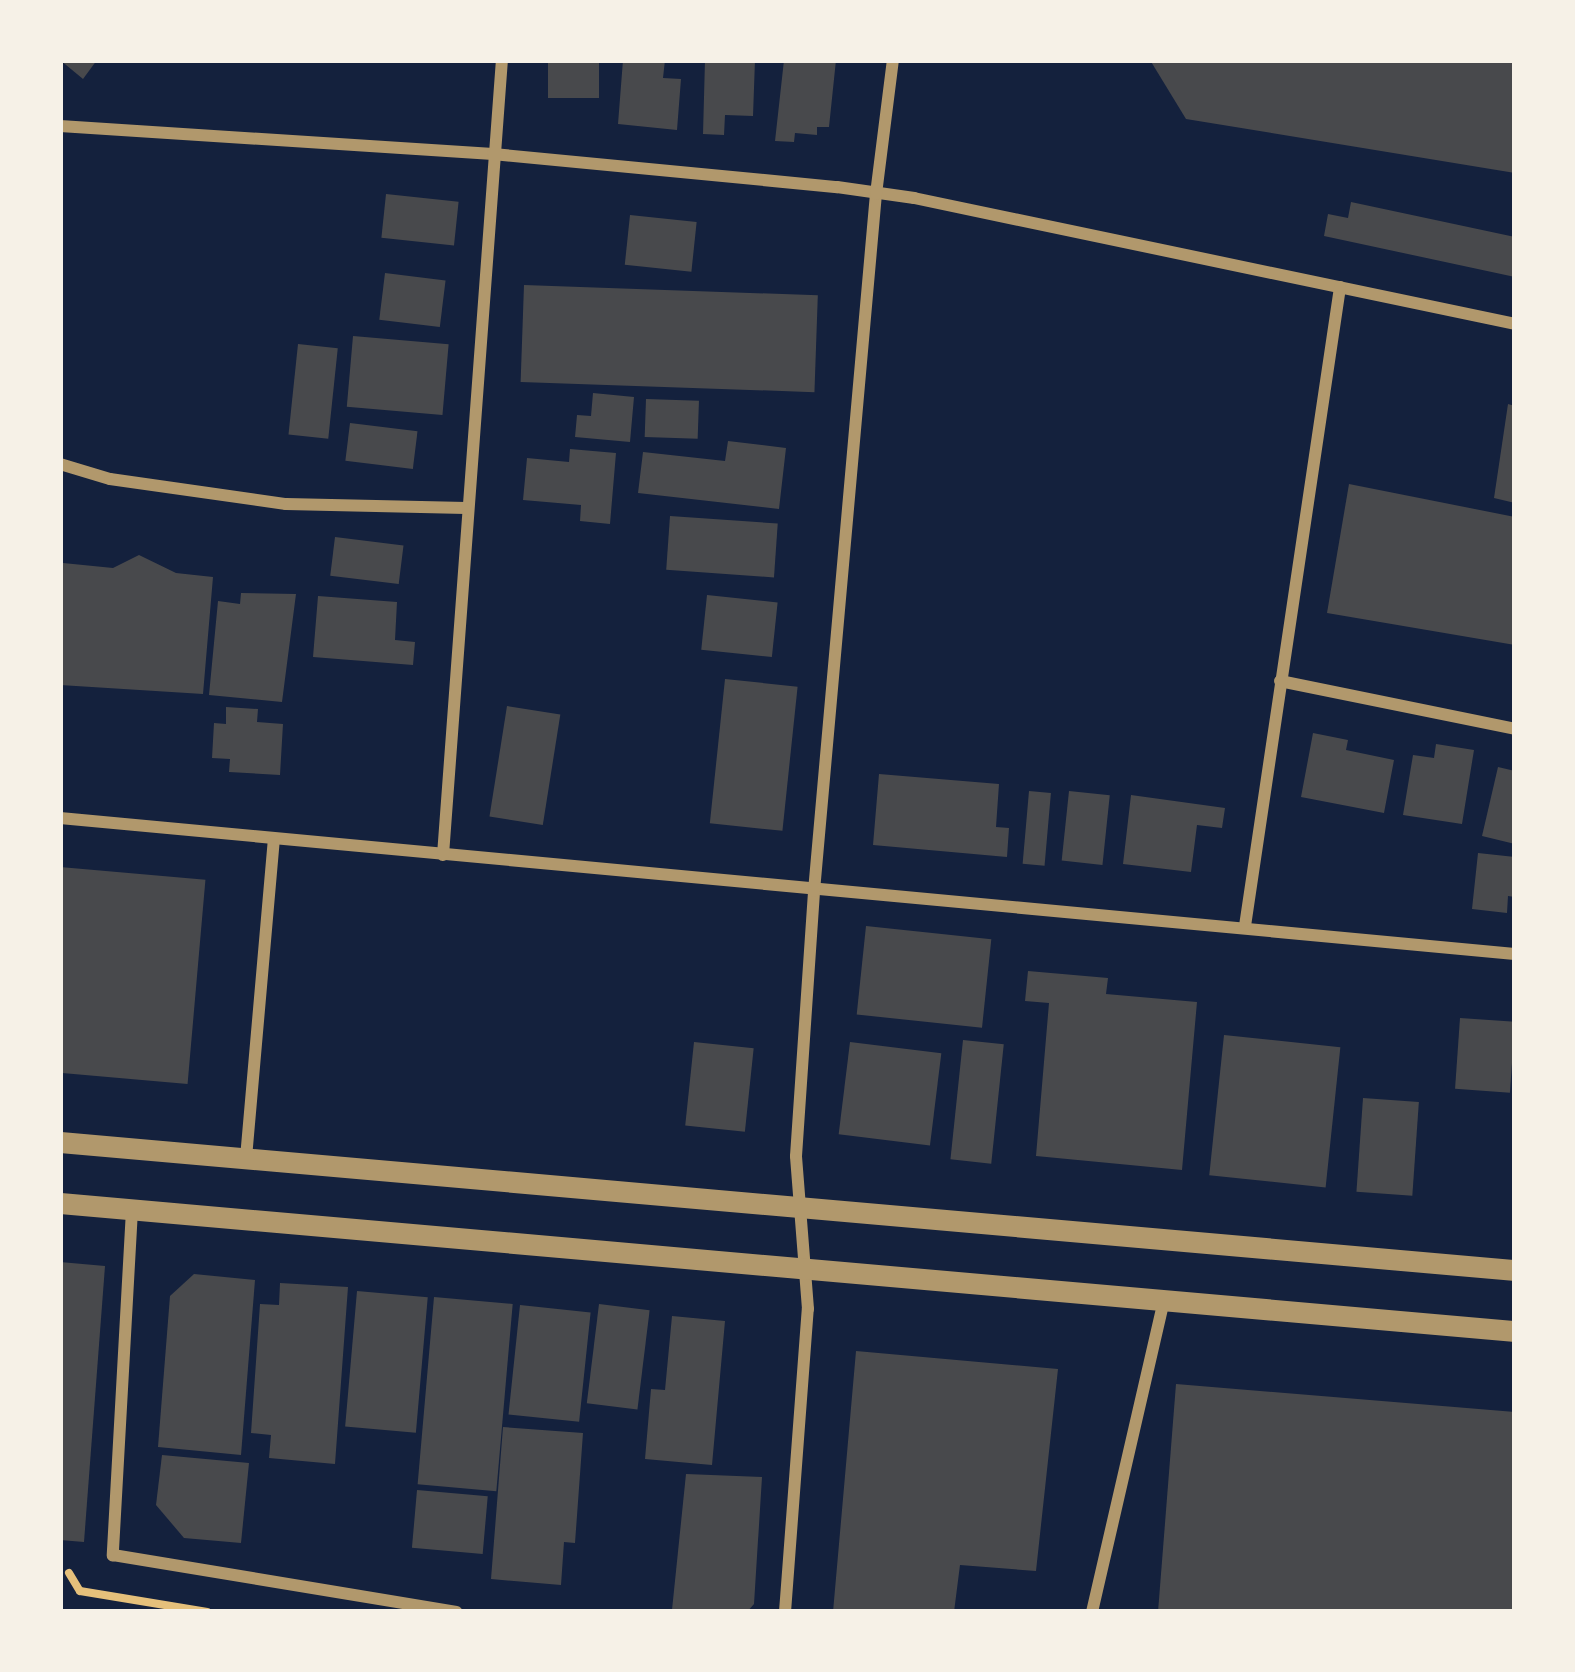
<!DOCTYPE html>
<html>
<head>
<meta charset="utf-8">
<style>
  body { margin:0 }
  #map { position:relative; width:1575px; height:1672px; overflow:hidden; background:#14213d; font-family:"Times New Roman",serif }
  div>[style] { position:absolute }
  .building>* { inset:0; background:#48494c; transform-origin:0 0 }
  .path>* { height:8px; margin:-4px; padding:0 4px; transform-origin:4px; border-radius:4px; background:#e5c07b }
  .minor>* { height:12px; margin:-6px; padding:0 6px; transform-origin:6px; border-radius:6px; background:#b1986c }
  .tertiary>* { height:21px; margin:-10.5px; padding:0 10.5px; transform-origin:10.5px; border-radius:10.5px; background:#b1986c }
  span { translate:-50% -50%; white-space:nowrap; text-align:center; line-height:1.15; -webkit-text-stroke:9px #f6f1e7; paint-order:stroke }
  .frame { position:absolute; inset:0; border:63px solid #f6f1e7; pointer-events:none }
</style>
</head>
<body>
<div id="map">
  <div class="building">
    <i style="clip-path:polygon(60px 60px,97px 60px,83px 79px)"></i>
    <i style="left:548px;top:60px;width:51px;height:38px"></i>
    <i style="clip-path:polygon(623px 60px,665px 60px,663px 78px,681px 79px,677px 130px,618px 124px)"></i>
    <i style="clip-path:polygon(705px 60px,755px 60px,753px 116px,725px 115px,724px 135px,703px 134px)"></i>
    <i style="clip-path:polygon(784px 60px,836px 60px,829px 127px,817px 127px,817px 135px,795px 133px,794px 142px,775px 141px)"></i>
    <i style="clip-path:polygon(1150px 60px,1515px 60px,1515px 173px,1186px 119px)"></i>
    <i style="left:386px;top:194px;width:73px;height:44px;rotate:6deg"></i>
    <i style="clip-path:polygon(1351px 202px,1515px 237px,1515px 277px,1324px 236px,1328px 214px,1348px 218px)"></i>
    <i style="left:630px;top:215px;width:67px;height:50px;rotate:6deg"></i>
    <i style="left:385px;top:273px;width:61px;height:47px;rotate:7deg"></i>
    <i style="left:524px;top:285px;width:294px;height:97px;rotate:2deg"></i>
    <i style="left:353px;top:336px;width:96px;height:71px;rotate:5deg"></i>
    <i style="left:298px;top:344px;width:40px;height:91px;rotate:6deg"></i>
    <i style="clip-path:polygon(593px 393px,634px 397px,630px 442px,575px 437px,577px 415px,591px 416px)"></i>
    <i style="left:646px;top:399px;width:53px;height:38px;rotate:2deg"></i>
    <i style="clip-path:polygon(1508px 404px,1515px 406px,1515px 503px,1494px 498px)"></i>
    <i style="left:350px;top:423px;width:68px;height:38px;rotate:7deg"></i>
    <i style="clip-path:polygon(728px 441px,786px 448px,779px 509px,638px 493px,643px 452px,725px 461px)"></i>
    <i style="clip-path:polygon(570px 449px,616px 453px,610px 524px,580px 521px,581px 505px,523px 500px,527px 458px,569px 462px)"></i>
    <i style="clip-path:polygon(1349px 484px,1515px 517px,1515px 645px,1327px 613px)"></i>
    <i style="left:670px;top:516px;width:108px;height:54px;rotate:4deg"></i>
    <i style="left:335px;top:537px;width:69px;height:39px;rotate:7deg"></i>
    <i style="clip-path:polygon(139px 555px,176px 573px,213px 577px,203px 694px,60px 685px,63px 563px,113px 568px)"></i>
    <i style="clip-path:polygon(241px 593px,296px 594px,282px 702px,209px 695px,218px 601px,240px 604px)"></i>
    <i style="left:707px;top:595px;width:71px;height:55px;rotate:6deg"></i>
    <i style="clip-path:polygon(318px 596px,397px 602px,395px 640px,415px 642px,413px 665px,313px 657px)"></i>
    <i style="left:725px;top:679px;width:73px;height:145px;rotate:6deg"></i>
    <i style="left:507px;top:706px;width:54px;height:112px;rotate:9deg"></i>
    <i style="clip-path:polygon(226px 707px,258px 709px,257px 722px,283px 724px,280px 775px,229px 772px,230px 759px,212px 758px,214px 723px,226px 724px)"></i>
    <i style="clip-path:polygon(1313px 733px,1348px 740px,1346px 750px,1394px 760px,1384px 813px,1301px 797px)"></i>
    <i style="clip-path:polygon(1436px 744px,1474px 750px,1462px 824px,1403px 815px,1413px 755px,1434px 758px)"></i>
    <i style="clip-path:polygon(1498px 767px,1515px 771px,1515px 844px,1482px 836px)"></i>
    <i style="clip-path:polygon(879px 774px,999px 784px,996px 827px,1009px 828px,1007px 857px,873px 845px)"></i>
    <i style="left:1029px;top:791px;width:22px;height:73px;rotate:5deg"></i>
    <i style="left:1069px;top:791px;width:41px;height:70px;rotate:6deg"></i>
    <i style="clip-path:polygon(1131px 795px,1225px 808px,1222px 828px,1197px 825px,1191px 872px,1123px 864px)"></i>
    <i style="clip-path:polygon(1478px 853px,1515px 857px,1515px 897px,1508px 896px,1507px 913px,1472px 909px)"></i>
    <i style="left:60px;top:867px;width:146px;height:205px;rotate:5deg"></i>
    <i style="left:866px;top:926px;width:126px;height:89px;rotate:6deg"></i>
    <i style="clip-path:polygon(1028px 971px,1108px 978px,1106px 994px,1197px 1002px,1182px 1170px,1036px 1156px,1049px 1003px,1025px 1001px)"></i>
    <i style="left:1460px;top:1018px;width:55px;height:71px;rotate:4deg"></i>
    <i style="left:1224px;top:1035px;width:117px;height:141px;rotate:6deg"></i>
    <i style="left:963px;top:1040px;width:41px;height:120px;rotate:6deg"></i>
    <i style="left:694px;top:1042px;width:60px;height:84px;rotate:6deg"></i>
    <i style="left:850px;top:1042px;width:92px;height:93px;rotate:7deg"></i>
    <i style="left:1363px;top:1098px;width:56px;height:94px;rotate:4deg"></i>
    <i style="clip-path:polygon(60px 1262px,105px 1266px,84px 1542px,60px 1540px)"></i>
    <i style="clip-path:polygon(194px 1274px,255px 1280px,241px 1455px,158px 1447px,170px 1296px)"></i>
    <i style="clip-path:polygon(280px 1283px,348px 1287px,335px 1464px,269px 1458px,271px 1435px,251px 1433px,260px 1304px,279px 1305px)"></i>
    <i style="left:357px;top:1291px;width:71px;height:136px;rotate:5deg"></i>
    <i style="left:434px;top:1297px;width:79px;height:188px;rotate:5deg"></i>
    <i style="left:599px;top:1304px;width:51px;height:100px;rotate:7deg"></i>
    <i style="left:520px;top:1305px;width:71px;height:110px;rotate:6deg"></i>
    <i style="clip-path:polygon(672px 1316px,725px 1321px,712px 1465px,645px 1459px,651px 1389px,665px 1390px)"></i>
    <i style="clip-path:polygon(856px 1351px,1058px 1369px,1036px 1571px,960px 1565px,954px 1612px,833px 1612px)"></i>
    <i style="clip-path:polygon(1176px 1384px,1515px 1412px,1515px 1612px,1158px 1612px)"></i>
    <i style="clip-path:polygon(503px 1427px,583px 1433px,575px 1543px,564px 1542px,561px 1585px,491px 1579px)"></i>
    <i style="clip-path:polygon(162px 1455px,249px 1463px,241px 1543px,184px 1538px,156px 1505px)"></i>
    <i style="clip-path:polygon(686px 1474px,762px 1477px,754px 1604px,747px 1612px,672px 1610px)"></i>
    <i style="left:417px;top:1490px;width:71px;height:58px;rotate:5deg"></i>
  </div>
  <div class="path">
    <i style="left:69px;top:1573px;width:21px;rotate:59deg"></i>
    <i style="left:80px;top:1591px;width:129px;rotate:9.4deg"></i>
  </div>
  <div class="minor">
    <i style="left:60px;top:126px;width:434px;rotate:3.7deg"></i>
    <i style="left:493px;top:154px;width:346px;rotate:5.5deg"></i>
    <i style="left:837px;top:187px;width:78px;rotate:8.1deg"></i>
    <i style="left:914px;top:198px;width:614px;rotate:11.84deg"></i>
    <i style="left:60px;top:464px;width:52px;rotate:16.7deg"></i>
    <i style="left:110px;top:479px;width:178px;rotate:8.1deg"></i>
    <i style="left:286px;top:504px;width:180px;rotate:1.3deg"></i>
    <i style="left:1280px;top:681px;width:240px;rotate:11.5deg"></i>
    <i style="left:60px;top:818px;width:1461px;rotate:5.34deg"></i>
    <i style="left:443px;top:855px;width:797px;rotate:-85.76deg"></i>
    <i style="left:1245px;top:926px;width:646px;rotate:-81.54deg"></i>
    <i style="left:246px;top:1158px;width:318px;rotate:-85deg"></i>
    <i style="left:132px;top:1210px;width:346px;rotate:93.2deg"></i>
    <i style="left:113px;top:1555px;width:348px;rotate:9.4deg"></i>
    <i style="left:785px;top:1612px;width:304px;rotate:-85.7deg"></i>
    <i style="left:808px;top:1309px;width:153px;rotate:-94.5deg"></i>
    <i style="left:796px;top:1156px;width:266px;rotate:-86.1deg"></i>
    <i style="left:814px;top:891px;width:700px;rotate:-84.92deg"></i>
    <i style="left:876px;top:194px;width:135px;rotate:-82.8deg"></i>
    <i style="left:1092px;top:1612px;width:320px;rotate:-77deg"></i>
  </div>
  <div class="tertiary">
    <i style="left:60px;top:1142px;width:1461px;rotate:5.03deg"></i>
    <i style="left:60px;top:1203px;width:1461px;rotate:5.03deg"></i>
  </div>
  <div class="frame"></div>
</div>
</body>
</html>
